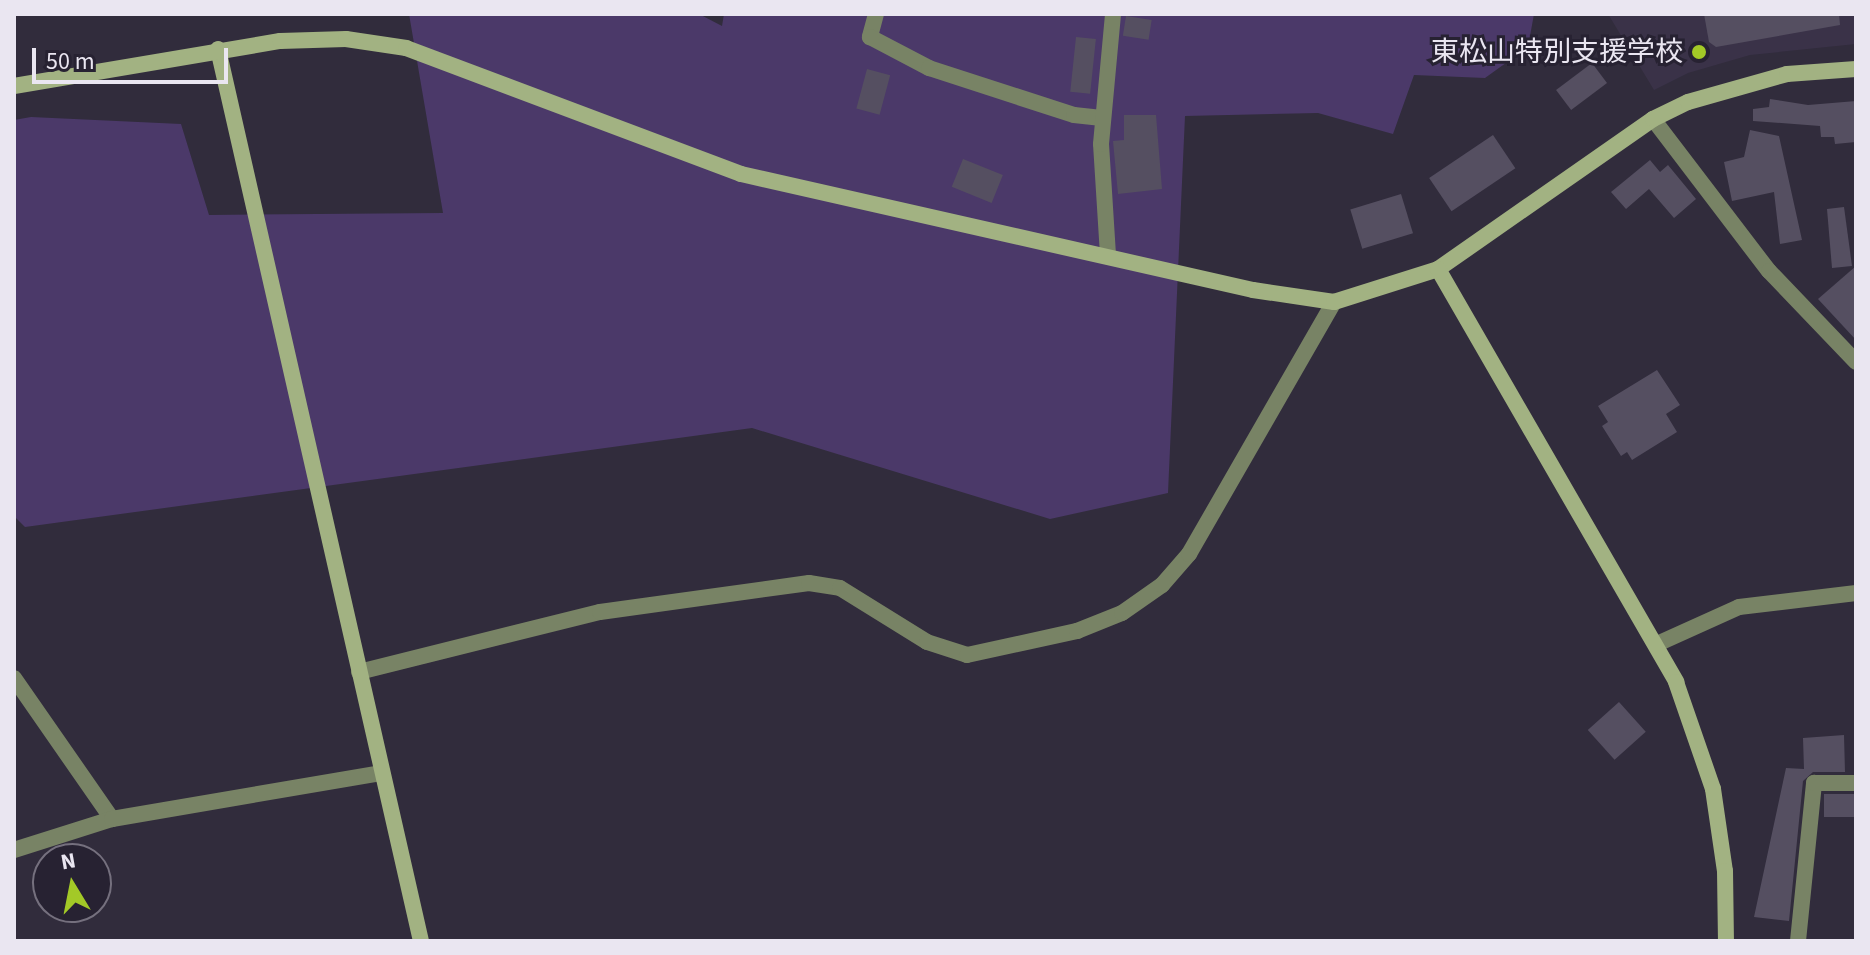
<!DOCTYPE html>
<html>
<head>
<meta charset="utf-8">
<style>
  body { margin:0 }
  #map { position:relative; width:1870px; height:955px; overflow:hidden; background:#312c3c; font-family:"Source Sans 3","Noto Sans JP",sans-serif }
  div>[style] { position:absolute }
  .built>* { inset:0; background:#3a3248 }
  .green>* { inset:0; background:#4b3969 }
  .building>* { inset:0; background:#554f61; transform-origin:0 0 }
  .street>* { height:16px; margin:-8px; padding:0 8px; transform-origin:8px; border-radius:8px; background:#788365 }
  .secondary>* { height:16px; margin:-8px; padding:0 8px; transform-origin:8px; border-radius:8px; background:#a2b282 }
  .dots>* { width:22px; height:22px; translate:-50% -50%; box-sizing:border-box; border:4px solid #272232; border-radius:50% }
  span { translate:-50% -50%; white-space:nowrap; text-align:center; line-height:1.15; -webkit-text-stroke:6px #272232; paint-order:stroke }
  .poi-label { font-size:28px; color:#eae6f1 }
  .right { translate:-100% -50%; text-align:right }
  .frame { position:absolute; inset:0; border:16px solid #eae6f1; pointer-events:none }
  .north { position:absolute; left:32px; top:843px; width:80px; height:80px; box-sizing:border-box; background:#272232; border:2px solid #75707e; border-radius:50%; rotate:350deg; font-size:22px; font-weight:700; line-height:32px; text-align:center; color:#eae6f1 }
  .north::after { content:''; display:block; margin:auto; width:28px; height:36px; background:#a3c927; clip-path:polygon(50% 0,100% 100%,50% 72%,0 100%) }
  .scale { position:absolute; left:32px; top:48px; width:196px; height:36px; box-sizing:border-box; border:4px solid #eae6f1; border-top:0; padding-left:10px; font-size:24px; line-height:28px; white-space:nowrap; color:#eae6f1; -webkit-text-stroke:6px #272232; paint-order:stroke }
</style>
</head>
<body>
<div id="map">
  <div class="built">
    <i style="clip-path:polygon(1608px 14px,1856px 14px,1856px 44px,1750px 55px,1688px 73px,1654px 90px)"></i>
  </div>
  <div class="green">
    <i style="clip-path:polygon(409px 14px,699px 14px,722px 26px,724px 14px,1534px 14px,1528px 47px,1485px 78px,1414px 75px,1393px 134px,1318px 113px,1185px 116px,1168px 493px,1050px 519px,752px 428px,25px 527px,14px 516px,14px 120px,31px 117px,181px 124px,209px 215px,443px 213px)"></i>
  </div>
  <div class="building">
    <i style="clip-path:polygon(1704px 14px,1839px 14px,1840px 25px,1716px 47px,1709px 42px)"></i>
    <i style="left:1126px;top:16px;width:26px;height:20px;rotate:9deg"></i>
    <i style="left:1076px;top:37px;width:20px;height:55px;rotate:6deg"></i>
    <i style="left:1592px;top:63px;width:25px;height:45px;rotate:53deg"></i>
    <i style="left:867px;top:69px;width:24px;height:41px;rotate:15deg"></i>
    <i style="clip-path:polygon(1770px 99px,1808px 105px,1856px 101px,1856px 142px,1835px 144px,1834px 137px,1821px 137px,1820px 126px,1753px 121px,1753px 109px,1769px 107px)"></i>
    <i style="clip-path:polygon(1124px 115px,1156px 115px,1162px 189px,1118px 194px,1113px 141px,1124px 140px)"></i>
    <i style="clip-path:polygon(1750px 130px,1779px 136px,1802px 240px,1780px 244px,1774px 192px,1732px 201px,1724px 162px,1744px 157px)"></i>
    <i style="left:1493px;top:135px;width:40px;height:77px;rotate:56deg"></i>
    <i style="left:963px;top:159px;width:43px;height:30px;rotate:22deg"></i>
    <i style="clip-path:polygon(1650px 160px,1660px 172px,1668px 165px,1696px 199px,1674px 218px,1649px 189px,1626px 209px,1611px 192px)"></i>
    <i style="left:1401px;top:194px;width:41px;height:53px;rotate:73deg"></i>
    <i style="clip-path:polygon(1844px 207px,1852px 266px,1832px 268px,1827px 209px)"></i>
    <i style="clip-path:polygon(1856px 266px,1856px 340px,1818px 299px)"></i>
    <i style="clip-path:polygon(1657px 370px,1680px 405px,1666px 414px,1677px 432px,1632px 460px,1627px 452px,1621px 456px,1602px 426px,1608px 422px,1598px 406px)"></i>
    <i style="left:1619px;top:702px;width:40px;height:42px;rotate:48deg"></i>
    <i style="clip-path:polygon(1844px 735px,1845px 772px,1813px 772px,1803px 781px,1789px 921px,1754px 917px,1786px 768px,1804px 769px,1803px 738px)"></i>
    <i style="left:1824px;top:794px;width:32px;height:23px"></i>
  </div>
  <div class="street">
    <i style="left:876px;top:14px;width:24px;rotate:105deg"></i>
    <i style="left:870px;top:37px;width:67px;rotate:27.7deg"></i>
    <i style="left:929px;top:68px;width:152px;rotate:18deg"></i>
    <i style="left:1074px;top:115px;width:28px;rotate:6deg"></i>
    <i style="left:1653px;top:119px;width:191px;rotate:52.7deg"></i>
    <i style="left:1769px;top:271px;width:126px;rotate:46.3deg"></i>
    <i style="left:1108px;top:255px;width:111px;rotate:-93.6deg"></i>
    <i style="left:1101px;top:144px;width:131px;rotate:-84.7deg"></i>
    <i style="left:1657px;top:644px;width:90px;rotate:-24.3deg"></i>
    <i style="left:1739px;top:607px;width:118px;rotate:-6.8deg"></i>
    <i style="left:359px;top:672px;width:248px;rotate:-14deg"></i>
    <i style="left:600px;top:612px;width:211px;rotate:-7.9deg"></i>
    <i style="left:809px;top:583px;width:31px;rotate:9deg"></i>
    <i style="left:840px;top:588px;width:102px;rotate:31.8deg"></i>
    <i style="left:927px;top:642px;width:42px;rotate:18deg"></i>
    <i style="left:967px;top:655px;width:113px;rotate:-12.3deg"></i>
    <i style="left:1077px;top:631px;width:48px;rotate:-21.8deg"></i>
    <i style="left:1122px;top:613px;width:49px;rotate:-35deg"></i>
    <i style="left:1162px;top:585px;width:41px;rotate:-48.9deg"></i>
    <i style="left:1189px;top:554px;width:291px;rotate:-60.1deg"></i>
    <i style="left:14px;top:678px;width:172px;rotate:55.2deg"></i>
    <i style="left:14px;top:850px;width:103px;rotate:-17.6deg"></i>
    <i style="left:112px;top:819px;width:274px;rotate:-9.7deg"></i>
    <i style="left:1798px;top:941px;width:159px;rotate:-84.2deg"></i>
    <i style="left:1814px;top:783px;width:42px"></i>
  </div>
  <div class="secondary">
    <i style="left:218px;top:49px;width:915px;rotate:77.18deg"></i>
    <i style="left:14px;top:86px;width:270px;rotate:-9.6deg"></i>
    <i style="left:280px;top:41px;width:66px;rotate:-1.7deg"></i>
    <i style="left:346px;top:39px;width:61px;rotate:8.5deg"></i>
    <i style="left:406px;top:48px;width:358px;rotate:20.6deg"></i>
    <i style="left:741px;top:174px;width:525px;rotate:12.77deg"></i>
    <i style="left:1253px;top:290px;width:82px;rotate:8.4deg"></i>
    <i style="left:1334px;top:302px;width:109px;rotate:-17.6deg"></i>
    <i style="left:1438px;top:269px;width:262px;rotate:-34.9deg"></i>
    <i style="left:1653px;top:119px;width:39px;rotate:-26deg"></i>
    <i style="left:1688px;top:102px;width:103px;rotate:-15.8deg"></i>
    <i style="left:1787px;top:74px;width:69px;rotate:-4.1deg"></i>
    <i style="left:1438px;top:269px;width:477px;rotate:60deg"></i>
    <i style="left:1676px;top:682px;width:113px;rotate:70.9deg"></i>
    <i style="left:1713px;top:789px;width:83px;rotate:81.7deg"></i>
    <i style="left:1725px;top:871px;width:70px;rotate:89.2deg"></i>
  </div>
  <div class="dots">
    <i style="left:1699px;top:52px;background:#a3c927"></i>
  </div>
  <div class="poi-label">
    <span class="right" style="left:1683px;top:52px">東松山特別支援学校</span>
  </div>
  <div class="frame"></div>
  <div class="north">N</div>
  <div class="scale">50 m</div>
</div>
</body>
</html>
